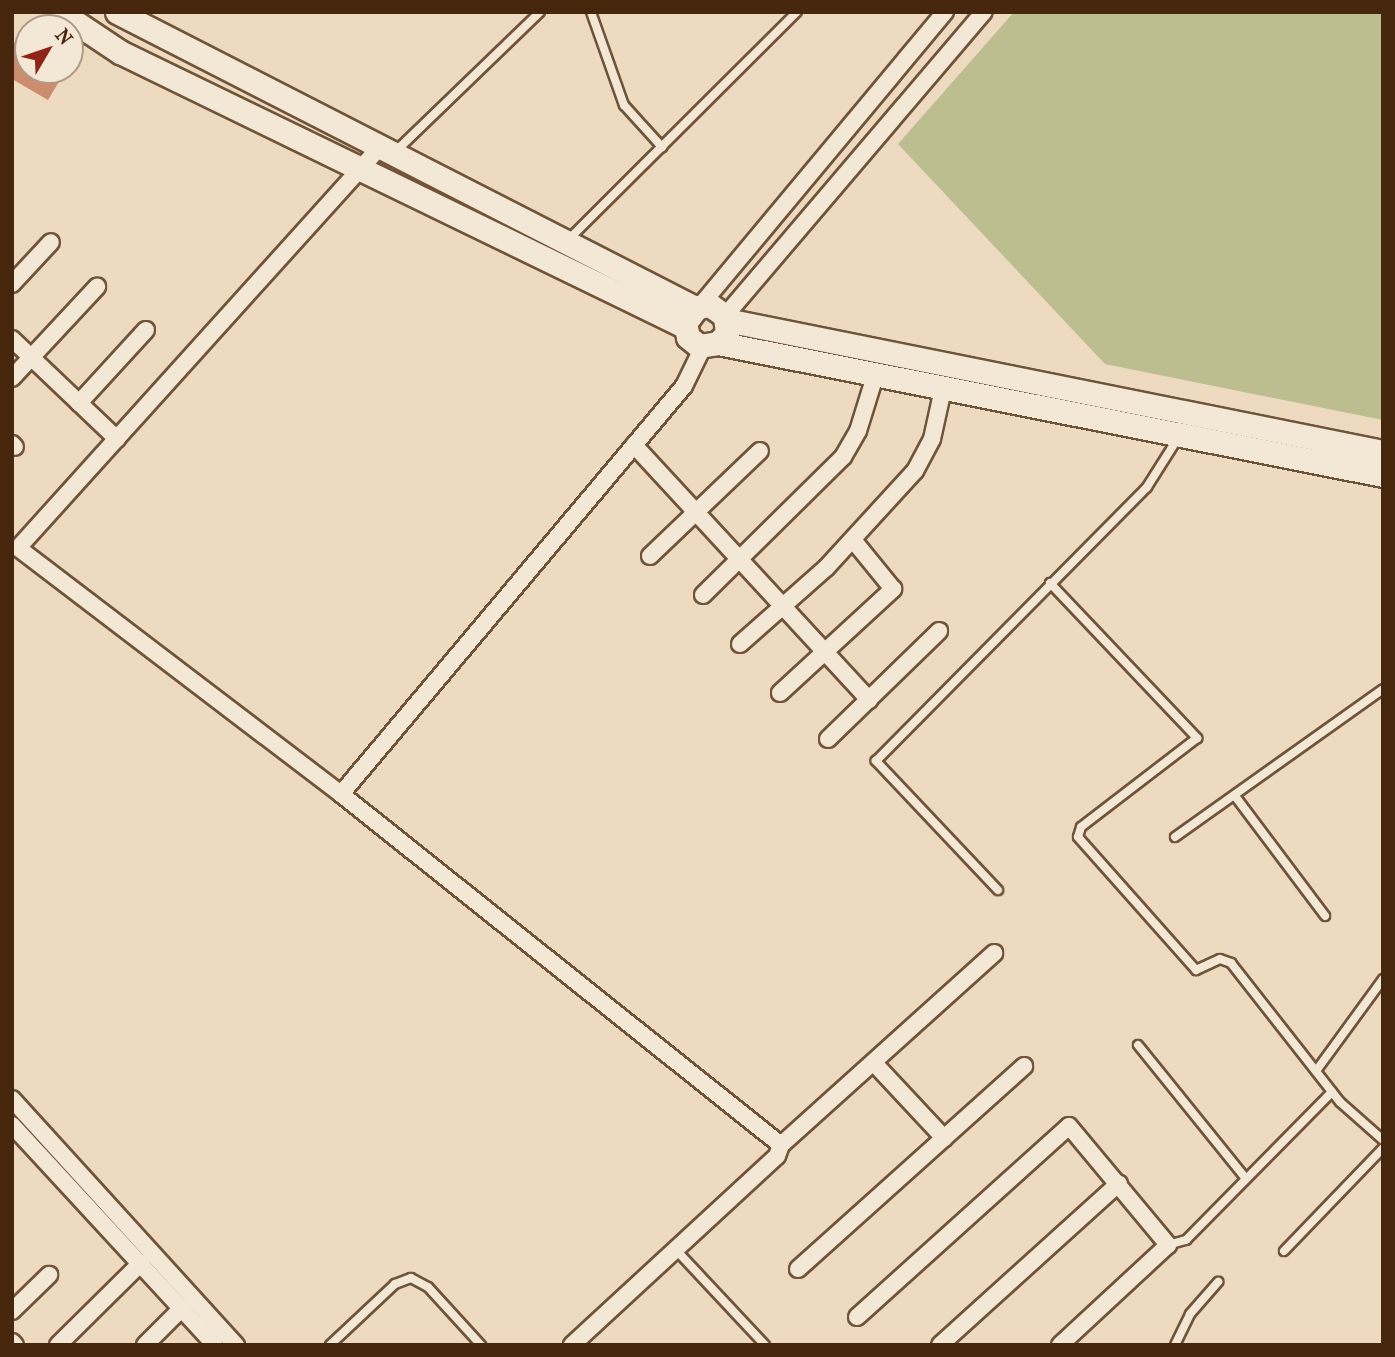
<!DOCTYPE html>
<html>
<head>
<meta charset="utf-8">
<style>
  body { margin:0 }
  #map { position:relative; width:1395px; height:1357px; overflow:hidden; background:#eddac0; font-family:"IM FELL French Canon",serif }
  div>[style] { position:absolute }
  .green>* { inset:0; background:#bdbe8f }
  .building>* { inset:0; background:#cc8c70 }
  .roads { filter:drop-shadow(2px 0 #70543a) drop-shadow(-2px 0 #70543a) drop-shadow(0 2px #70543a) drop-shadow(0 -2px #70543a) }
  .lane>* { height:8px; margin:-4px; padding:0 4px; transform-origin:4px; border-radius:4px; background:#f3e7d6 }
  .street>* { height:16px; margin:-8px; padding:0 8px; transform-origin:8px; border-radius:8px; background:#f3e7d6 }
  .secondary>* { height:23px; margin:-11.5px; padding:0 11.5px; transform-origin:11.5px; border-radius:11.5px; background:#f3e7d6 }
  span { translate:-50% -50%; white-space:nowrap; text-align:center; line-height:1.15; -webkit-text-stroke:5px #f3e7d6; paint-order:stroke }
  .frame { position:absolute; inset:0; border:14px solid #46270e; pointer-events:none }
  .north { position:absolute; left:14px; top:14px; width:70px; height:70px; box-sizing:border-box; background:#f3e7d6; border:2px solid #ae9a86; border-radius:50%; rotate:51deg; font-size:19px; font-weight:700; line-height:28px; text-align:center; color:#46270e }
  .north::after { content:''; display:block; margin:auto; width:24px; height:32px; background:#8f2418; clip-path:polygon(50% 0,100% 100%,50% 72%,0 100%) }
</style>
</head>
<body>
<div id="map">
  <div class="green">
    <i style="clip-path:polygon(1014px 12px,1383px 12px,1383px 420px,1105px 364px,898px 144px)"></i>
  </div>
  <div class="building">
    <i style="clip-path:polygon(12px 41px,28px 50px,28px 70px,66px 70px,48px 100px,12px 79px)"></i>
  </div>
  <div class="roads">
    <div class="lane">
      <i style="left:591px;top:12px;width:99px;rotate:70.5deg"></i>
      <i style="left:624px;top:105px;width:57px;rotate:47.9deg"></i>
      <i style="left:396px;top:151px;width:200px;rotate:-44deg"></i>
      <i style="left:568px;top:240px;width:323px;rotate:-44.9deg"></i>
      <i style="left:1050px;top:583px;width:214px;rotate:46.5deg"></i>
      <i style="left:1197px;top:738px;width:146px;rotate:142.5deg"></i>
      <i style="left:1081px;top:827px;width:10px;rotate:107deg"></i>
      <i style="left:1078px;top:837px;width:178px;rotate:48.4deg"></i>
      <i style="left:1196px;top:970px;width:26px;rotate:-25deg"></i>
      <i style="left:1220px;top:959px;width:12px;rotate:20deg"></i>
      <i style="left:1231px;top:963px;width:177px;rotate:51.9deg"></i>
      <i style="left:1340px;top:1102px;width:57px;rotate:41.5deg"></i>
      <i style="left:1235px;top:796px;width:150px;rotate:53.1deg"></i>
      <i style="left:1175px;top:837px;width:255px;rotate:-35.4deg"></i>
      <i style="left:998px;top:890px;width:178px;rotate:-133.4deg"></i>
      <i style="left:876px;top:761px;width:385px;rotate:-45.3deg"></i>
      <i style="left:1147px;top:487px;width:58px;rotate:-57.7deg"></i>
      <i style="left:1138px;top:1045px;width:172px;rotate:51.1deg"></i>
      <i style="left:1316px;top:1071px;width:114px;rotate:-53.9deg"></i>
      <i style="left:1168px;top:1245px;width:19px;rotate:-16deg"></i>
      <i style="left:1186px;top:1240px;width:208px;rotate:-45.4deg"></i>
      <i style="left:676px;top:1250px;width:130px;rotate:46.9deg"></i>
      <i style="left:1284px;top:1251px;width:143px;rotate:-46.1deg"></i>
      <i style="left:330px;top:1345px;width:89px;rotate:-43.2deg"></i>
      <i style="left:395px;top:1284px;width:17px;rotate:-21deg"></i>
      <i style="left:411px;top:1278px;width:19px;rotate:28deg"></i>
      <i style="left:428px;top:1287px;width:79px;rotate:47.6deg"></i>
      <i style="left:1175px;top:1345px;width:34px;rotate:-64deg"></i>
      <i style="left:1190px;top:1314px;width:43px;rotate:-48.8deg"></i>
    </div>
    <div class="street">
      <i style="left:12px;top:284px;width:57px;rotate:-47.1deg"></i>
      <i style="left:700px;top:306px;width:383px;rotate:-50.2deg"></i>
      <i style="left:725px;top:316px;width:399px;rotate:-49.6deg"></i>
      <i style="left:12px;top:339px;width:145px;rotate:43.6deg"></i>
      <i style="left:12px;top:378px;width:125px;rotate:-47deg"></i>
      <i style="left:79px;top:403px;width:99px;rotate:-47.5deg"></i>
      <i style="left:12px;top:444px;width:4px;rotate:45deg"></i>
      <i style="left:634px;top:445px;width:347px;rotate:47.3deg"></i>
      <i style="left:650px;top:556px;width:152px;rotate:-43.7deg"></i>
      <i style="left:703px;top:595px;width:197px;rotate:-44.6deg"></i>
      <i style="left:843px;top:457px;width:30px;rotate:-60deg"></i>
      <i style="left:858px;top:431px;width:58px;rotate:-72.8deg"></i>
      <i style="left:740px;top:644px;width:115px;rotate:-41.5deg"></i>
      <i style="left:826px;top:568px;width:132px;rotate:-47.5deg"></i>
      <i style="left:915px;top:471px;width:36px;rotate:-62deg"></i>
      <i style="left:932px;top:439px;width:51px;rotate:-77.6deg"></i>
      <i style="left:780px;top:693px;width:154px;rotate:-42.6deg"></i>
      <i style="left:893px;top:589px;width:63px;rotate:-129.2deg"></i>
      <i style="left:828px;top:739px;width:155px;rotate:-44.2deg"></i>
      <i style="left:341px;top:794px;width:406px;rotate:-142.7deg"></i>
      <i style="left:18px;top:548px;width:540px;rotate:-47.93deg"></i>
      <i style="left:874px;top:1063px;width:103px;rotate:47deg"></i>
      <i style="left:12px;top:1099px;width:333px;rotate:47.7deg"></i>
      <i style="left:12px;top:1125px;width:299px;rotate:47.3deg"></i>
      <i style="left:781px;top:1145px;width:287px;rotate:-42deg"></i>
      <i style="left:798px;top:1269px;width:304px;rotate:-41.9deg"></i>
      <i style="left:12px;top:1311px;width:52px;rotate:-44.2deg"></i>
      <i style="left:857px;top:1317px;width:285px;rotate:-42deg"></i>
      <i style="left:1069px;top:1126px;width:155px;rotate:50.2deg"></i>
      <i style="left:1168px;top:1245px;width:147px;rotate:137.2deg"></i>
      <i style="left:12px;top:1342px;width:4px;rotate:45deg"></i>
      <i style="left:58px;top:1345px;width:117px;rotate:-44.7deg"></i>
      <i style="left:145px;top:1345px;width:52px;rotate:-45deg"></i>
      <i style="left:572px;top:1345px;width:279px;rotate:-42.7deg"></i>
      <i style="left:777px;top:1156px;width:12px;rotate:-70deg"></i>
      <i style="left:781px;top:1145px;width:563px;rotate:-141.42deg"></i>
      <i style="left:341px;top:794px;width:533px;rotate:-49.95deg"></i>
      <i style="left:684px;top:386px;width:43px;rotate:-64deg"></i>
      <i style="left:940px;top:1345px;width:241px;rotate:-42.1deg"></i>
    </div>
    <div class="secondary">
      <i style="left:60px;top:12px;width:72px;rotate:33.7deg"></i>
      <i style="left:120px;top:52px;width:629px;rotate:25.91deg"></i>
      <i style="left:117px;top:12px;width:649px;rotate:27.12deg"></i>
      <i style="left:726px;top:320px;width:670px;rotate:11.36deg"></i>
      <i style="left:718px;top:343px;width:13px;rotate:-48deg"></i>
      <i style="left:727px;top:333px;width:17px;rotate:-97deg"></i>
      <i style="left:725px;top:316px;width:19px;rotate:-144deg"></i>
      <i style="left:710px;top:305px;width:13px;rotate:171deg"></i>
      <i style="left:697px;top:307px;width:20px;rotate:127deg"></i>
      <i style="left:685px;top:323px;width:14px;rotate:78deg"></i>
      <i style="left:688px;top:337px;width:14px;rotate:39deg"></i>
      <i style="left:699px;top:346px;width:19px;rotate:-9deg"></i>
      <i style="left:718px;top:343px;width:678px;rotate:11.23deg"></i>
    </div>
  </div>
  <div class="frame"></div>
  <div class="north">N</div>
</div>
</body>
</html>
